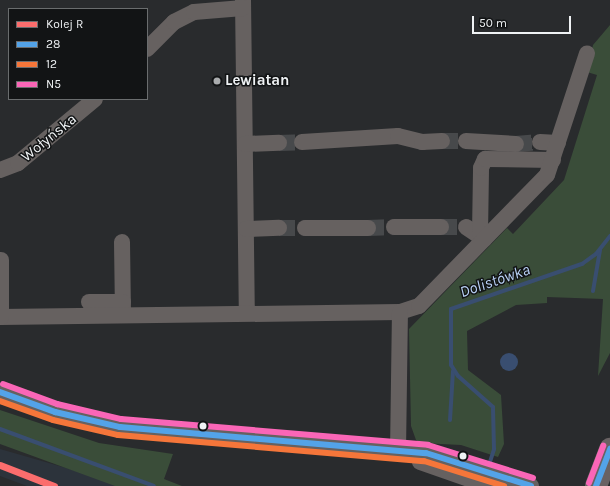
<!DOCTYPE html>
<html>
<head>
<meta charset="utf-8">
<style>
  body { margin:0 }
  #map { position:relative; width:610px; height:486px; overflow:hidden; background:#292b2d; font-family:Karla,sans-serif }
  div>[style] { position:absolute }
  .built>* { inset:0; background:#2c333b }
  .green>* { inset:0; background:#3a4d39 }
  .water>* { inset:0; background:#394e70 }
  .round { border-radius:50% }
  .stream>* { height:4px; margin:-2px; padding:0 2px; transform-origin:2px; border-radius:2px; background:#394e70 }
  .minor-tunnel>* { height:16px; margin-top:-8px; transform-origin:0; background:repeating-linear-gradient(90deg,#47494b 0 16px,transparent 0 24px) }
  .minor>* { height:16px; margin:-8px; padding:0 8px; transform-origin:8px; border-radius:8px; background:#666160 }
  .secondary>* { height:22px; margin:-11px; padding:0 11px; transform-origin:11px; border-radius:11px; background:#696263 }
  .bus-1>* { height:6px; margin:-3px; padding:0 3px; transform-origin:3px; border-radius:3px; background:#53a3e8 }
  .bus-2>* { height:6px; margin:-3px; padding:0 3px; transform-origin:3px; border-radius:3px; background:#f5763a }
  .bus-3>* { height:6px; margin:-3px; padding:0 3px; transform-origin:3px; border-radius:3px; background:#fa66b7 }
  .rail-1>* { height:7px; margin:-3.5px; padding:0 3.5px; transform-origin:3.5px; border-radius:3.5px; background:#fb6d6d }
  .dots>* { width:11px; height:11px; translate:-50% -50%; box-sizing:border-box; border:2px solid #121415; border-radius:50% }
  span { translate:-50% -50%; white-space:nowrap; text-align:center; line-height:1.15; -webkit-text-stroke:3px #121415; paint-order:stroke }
  .poi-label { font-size:15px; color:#eff2f4; font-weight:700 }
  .left { translate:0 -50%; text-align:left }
  .street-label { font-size:15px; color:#eff2f4 }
  .water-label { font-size:16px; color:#b9d1f6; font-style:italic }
  .legend { position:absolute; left:8px; top:8px; width:140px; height:92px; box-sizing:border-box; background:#121415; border:1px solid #6a6d6e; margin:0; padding:5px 7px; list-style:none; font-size:12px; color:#eff2f4 }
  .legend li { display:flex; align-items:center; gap:8px; height:20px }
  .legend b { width:20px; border:1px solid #6a6d6e }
  .scale { position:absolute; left:472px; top:16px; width:99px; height:18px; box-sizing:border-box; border:2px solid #eff2f4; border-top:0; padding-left:5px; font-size:12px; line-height:14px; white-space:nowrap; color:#eff2f4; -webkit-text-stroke:3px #121415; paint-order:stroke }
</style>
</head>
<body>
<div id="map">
  <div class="built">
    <i style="clip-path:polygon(0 449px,101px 478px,125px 486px,27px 486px,0 476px)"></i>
  </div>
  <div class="green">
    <i style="clip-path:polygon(610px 25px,610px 353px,598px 376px,603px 299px,547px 297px,547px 303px,516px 305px,467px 331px,468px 370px,501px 395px,504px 444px,498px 457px,461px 445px,421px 443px,416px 440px,411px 426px,409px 329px,507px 228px,513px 234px,564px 180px,597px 75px,587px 72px,593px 45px)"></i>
    <i style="clip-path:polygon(0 410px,99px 443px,173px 454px,164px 479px,182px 486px,115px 486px,0 444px)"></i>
  </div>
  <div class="water">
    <i class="round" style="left:500px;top:353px;width:18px;height:18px"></i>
  </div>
  <div class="stream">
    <i style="left:593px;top:291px;width:42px;rotate:-80.3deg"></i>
    <i style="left:450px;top:420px;width:49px;rotate:-86.5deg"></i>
    <i style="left:0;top:429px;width:164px;rotate:20.3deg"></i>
    <i style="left:488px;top:468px;width:20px;rotate:-72deg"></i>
    <i style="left:494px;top:449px;width:42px;rotate:-91.4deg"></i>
    <i style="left:493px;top:407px;width:47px;rotate:-138.5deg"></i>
    <i style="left:458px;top:376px;width:13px;rotate:-122deg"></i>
    <i style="left:451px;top:365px;width:56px;rotate:-90deg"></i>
    <i style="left:451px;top:309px;width:139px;rotate:-19deg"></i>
    <i style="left:582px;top:264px;width:17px;rotate:-36deg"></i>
    <i style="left:596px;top:254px;width:23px;rotate:-52deg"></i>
  </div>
  <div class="minor-tunnel">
    <i style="left:442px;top:141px;width:24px"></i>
    <i style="left:279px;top:143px;width:23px;rotate:-2deg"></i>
    <i style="left:516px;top:144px;width:24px;rotate:-5deg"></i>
    <i style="left:441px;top:227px;width:25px"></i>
    <i style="left:279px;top:228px;width:26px"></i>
    <i style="left:368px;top:228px;width:26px;rotate:-2deg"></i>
  </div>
  <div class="minor">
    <i style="left:243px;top:0;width:313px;rotate:89.3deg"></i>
    <i style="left:147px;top:49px;width:38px;rotate:-45deg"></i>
    <i style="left:174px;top:22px;width:22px;rotate:-27deg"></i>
    <i style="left:194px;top:12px;width:49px;rotate:-4.7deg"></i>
    <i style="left:466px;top:141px;width:50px;rotate:3.4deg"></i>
    <i style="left:302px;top:142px;width:96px;rotate:-3.6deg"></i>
    <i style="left:398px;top:136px;width:25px;rotate:14deg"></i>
    <i style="left:422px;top:142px;width:20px;rotate:-3deg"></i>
    <i style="left:540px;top:142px;width:18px;rotate:3deg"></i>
    <i style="left:245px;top:144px;width:34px;rotate:-2deg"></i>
    <i style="left:0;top:170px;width:19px;rotate:-21deg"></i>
    <i style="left:18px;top:163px;width:100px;rotate:-39.7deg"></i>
    <i style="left:394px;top:227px;width:47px"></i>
    <i style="left:466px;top:227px;width:22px;rotate:34deg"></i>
    <i style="left:305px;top:228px;width:63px"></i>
    <i style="left:246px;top:229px;width:33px;rotate:-2deg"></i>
    <i style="left:480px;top:234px;width:66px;rotate:-89.1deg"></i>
    <i style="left:481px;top:168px;width:10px;rotate:-66deg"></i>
    <i style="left:485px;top:159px;width:68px;rotate:0.8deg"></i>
    <i style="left:122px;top:242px;width:72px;rotate:89.2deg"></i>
    <i style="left:89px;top:302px;width:34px"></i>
    <i style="left:0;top:317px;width:400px;rotate:-0.7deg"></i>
    <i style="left:400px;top:312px;width:20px;rotate:-18deg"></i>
    <i style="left:419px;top:306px;width:183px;rotate:-45.7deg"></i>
    <i style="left:547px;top:175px;width:128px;rotate:-71.8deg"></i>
    <i style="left:1px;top:317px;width:57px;rotate:-90deg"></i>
    <i style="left:0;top:392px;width:59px;rotate:20deg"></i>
    <i style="left:55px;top:412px;width:67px;rotate:13deg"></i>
    <i style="left:120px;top:427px;width:307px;rotate:4.9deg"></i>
    <i style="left:426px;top:453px;width:110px;rotate:17.4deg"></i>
    <i style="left:398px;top:452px;width:140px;rotate:-89.2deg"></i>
    <i style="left:420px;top:462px;width:73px;rotate:19.2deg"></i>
  </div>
  <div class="secondary">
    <i style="left:596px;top:486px;width:40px;rotate:-69deg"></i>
  </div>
  <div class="bus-1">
    <i style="left:0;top:392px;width:59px;rotate:20deg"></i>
    <i style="left:55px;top:412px;width:67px;rotate:13deg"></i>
    <i style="left:120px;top:427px;width:307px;rotate:4.9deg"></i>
    <i style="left:426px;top:453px;width:110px;rotate:17.4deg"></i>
    <i style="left:596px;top:486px;width:40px;rotate:-69deg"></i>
  </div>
  <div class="bus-2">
    <i style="left:0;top:401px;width:56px;rotate:19.7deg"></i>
    <i style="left:53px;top:420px;width:67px;rotate:13deg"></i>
    <i style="left:118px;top:435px;width:307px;rotate:4.9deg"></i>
    <i style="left:424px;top:461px;width:84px;rotate:17.4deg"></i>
  </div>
  <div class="bus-3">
    <i style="left:3px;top:384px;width:58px;rotate:20.3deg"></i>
    <i style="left:57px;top:404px;width:66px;rotate:13.2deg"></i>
    <i style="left:121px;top:419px;width:308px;rotate:4.8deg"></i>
    <i style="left:428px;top:445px;width:110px;rotate:17.4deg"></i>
    <i style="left:589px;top:483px;width:40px;rotate:-69deg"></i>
  </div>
  <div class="rail-1">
    <i style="left:0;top:465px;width:58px;rotate:21.3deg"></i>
  </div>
  <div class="dots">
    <i style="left:217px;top:81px;background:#aaacae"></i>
    <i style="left:203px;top:426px;background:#eff2f4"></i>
    <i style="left:463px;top:456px;background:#eff2f4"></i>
  </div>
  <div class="poi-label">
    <span class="left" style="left:225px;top:81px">Lewiatan</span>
  </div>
  <div class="street-label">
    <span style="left:49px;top:138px;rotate:-39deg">Wołyńska</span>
  </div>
  <div class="water-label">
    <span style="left:495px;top:281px;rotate:-19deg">Dolistówka</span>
  </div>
  <ul class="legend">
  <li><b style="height:5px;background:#fb6d6d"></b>Kolej R</li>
  <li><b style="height:5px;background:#53a3e8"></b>28</li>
  <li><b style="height:5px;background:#f5763a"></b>12</li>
  <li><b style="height:5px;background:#fa66b7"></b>N5</li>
  </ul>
  <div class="scale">50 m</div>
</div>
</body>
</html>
